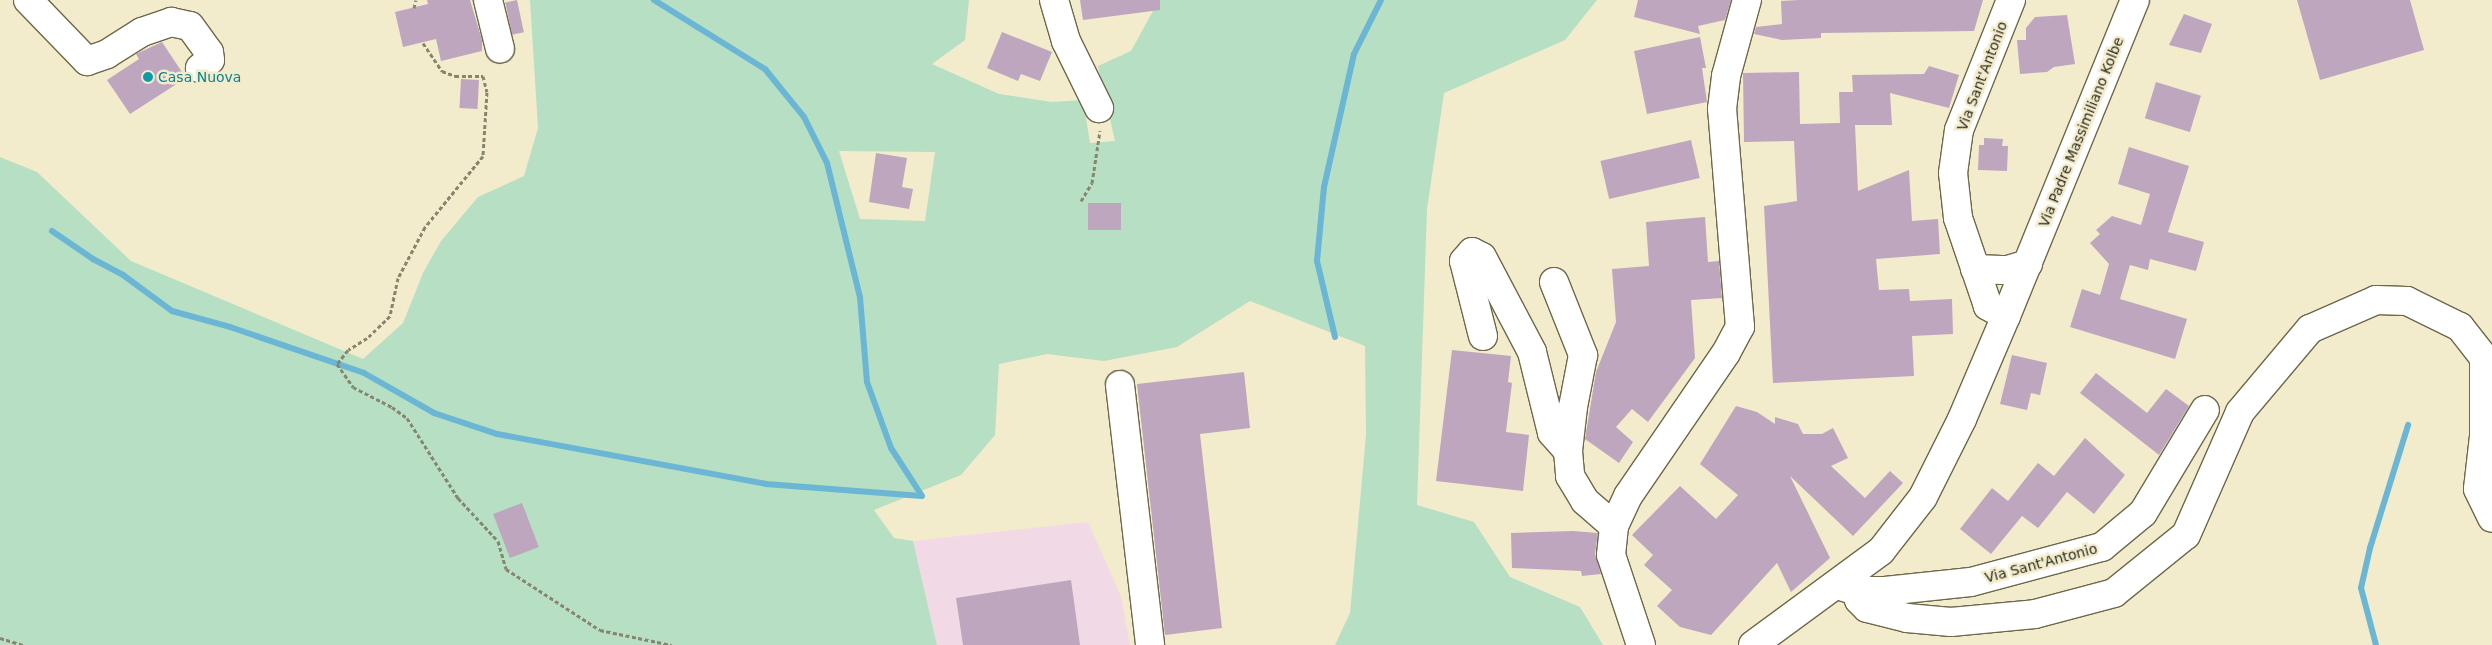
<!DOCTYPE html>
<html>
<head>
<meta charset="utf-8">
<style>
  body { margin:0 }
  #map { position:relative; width:2492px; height:645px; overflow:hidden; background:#f2eccc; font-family:"DejaVu Sans",sans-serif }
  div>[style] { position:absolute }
  .industrial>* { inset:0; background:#f1dae6 }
  .green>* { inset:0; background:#b6dfc4 }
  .stream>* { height:6px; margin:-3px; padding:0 3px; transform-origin:3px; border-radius:3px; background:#6ab6d4 }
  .building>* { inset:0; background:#bea6be; transform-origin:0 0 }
  .path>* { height:3px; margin-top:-1.5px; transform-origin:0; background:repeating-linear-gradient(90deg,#88856f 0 4px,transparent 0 6.5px) }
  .roads { filter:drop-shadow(1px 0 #6d684b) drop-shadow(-1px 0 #6d684b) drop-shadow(0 1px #6d684b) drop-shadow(0 -1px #6d684b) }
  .minor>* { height:28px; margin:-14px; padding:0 14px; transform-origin:14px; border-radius:14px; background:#fff }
  .dots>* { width:14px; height:14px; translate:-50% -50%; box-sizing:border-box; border:2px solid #f2eccc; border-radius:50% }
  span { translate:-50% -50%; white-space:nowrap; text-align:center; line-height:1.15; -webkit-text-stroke:5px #f2eccc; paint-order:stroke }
  .street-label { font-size:14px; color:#2b291d }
  .culture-label { font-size:14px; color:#0d838f }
  .left { translate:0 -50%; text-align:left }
</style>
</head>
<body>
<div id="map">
  <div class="industrial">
    <i style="clip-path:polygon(1088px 522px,1121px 596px,1130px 645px,937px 645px,913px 541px)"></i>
  </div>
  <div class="green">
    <i style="clip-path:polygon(evenodd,530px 0,969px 0,965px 40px,932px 64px,999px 94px,1052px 102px,1083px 100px,1090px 143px,1115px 141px,1098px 66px,1131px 51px,1159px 0,1597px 0,1565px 40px,1444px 93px,1427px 209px,1417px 505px,1474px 522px,1510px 577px,1580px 607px,1603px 645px,1335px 645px,1350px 613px,1366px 435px,1365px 346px,1250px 301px,1177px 347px,1104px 361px,1047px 354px,999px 364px,995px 435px,961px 475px,874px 510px,894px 538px,913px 541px,937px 645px,0 645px,0 157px,37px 172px,131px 261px,363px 359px,403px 323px,423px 273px,441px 241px,478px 197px,524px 176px,538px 128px,530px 0,839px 151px,935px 152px,925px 221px,860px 219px,839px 151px)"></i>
  </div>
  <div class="stream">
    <i style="left:654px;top:0;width:131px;rotate:31.9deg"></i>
    <i style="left:765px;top:69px;width:62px;rotate:50.9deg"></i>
    <i style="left:804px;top:117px;width:51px;rotate:63.4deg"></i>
    <i style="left:827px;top:163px;width:138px;rotate:76.2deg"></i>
    <i style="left:860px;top:297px;width:85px;rotate:85.3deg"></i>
    <i style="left:867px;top:382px;width:70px;rotate:70deg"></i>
    <i style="left:891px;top:448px;width:57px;rotate:57.1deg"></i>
    <i style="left:52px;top:231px;width:50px;rotate:34.3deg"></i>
    <i style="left:93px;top:259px;width:34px;rotate:28deg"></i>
    <i style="left:123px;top:275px;width:61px;rotate:36.3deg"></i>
    <i style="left:172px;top:311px;width:60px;rotate:15.4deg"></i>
    <i style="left:230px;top:327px;width:142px;rotate:18.9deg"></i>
    <i style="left:364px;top:373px;width:81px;rotate:29.7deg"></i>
    <i style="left:434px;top:413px;width:66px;rotate:18.4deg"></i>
    <i style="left:497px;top:434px;width:274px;rotate:10.5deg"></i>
    <i style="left:766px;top:484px;width:156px;rotate:4.4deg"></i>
    <i style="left:1335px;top:337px;width:78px;rotate:-103.3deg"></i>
    <i style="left:1317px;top:261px;width:74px;rotate:-84.6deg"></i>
    <i style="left:1324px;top:187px;width:136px;rotate:-77.3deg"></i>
    <i style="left:1354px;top:54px;width:60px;rotate:-63.4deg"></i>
    <i style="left:2376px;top:645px;width:59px;rotate:-104.7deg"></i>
    <i style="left:2361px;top:588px;width:41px;rotate:-77.3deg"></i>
    <i style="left:2370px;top:548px;width:129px;rotate:-72.8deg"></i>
  </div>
  <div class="building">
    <i style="clip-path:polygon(427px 0,470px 0,482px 40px,482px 51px,441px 61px,436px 39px,403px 47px,395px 12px,428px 4px)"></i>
    <i style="left:517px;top:0;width:33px;height:12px;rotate:78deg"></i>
    <i style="clip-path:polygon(1080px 0,1160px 0,1160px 10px,1083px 20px)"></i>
    <i style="clip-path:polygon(1638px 0,1731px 0,1725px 20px,1698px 26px,1700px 34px,1634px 17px)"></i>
    <i style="clip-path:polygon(1799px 0,1983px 0,1974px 31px,1821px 33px,1821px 38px,1782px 40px,1754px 34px,1756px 27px,1782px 24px,1781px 1px)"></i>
    <i style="clip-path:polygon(2297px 0,2410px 0,2424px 50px,2320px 80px)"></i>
    <i style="clip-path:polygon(2184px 14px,2212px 24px,2201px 53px,2169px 45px)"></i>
    <i style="clip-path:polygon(2067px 15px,2075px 64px,2054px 67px,2047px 72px,2020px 74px,2017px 40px,2026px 40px,2026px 28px,2035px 17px)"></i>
    <i style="clip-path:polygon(1002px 32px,1052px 52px,1040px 81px,1021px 74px,1018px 81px,987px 68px)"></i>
    <i style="clip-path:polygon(1700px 37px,1706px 68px,1702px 68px,1707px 102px,1647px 114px,1634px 51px)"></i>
    <i style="clip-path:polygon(162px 42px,186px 78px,130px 114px,107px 80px,139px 59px,136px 54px)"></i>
    <i style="clip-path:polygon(1929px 66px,1959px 75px,1949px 108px,1890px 93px,1892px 125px,1855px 125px,1858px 191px,1909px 170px,1912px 221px,1938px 219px,1940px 254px,1876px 259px,1879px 290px,1909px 289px,1910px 301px,1952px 299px,1953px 334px,1912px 336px,1914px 376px,1773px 383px,1764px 206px,1797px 201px,1794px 141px,1744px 142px,1743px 73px,1799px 72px,1800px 124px,1840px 123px,1839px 92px,1853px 92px,1852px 75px,1924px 74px)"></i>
    <i style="left:461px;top:79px;width:18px;height:29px;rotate:3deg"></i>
    <i style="left:2156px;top:82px;width:47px;height:38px;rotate:17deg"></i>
    <i style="clip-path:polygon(1984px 138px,2003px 139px,2002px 146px,2008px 146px,2007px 171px,1978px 170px,1979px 145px,1984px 145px)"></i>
    <i style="left:1691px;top:140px;width:39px;height:93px;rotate:77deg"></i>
    <i style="clip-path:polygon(2129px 147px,2189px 166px,2168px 232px,2204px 242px,2196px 271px,2150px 259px,2148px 270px,2130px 265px,2120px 299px,2187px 319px,2175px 359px,2070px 327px,2082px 289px,2100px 295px,2109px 264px,2090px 243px,2100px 234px,2096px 230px,2112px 216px,2141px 225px,2150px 194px,2118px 184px)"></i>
    <i style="clip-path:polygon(876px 153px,907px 158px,902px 187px,913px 189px,909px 209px,869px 202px)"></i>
    <i style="left:1121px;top:203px;width:27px;height:33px;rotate:90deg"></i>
    <i style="clip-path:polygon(1705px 217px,1708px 262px,1719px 261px,1722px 298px,1691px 300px,1695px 358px,1648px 422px,1632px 409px,1616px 427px,1633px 442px,1619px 463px,1585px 439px,1596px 372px,1616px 322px,1612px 269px,1649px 266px,1646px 222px)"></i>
    <i style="clip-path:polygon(1452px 350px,1511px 356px,1508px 382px,1512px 383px,1506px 432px,1529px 435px,1523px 491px,1436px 481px)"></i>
    <i style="clip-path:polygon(2012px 355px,2047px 363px,2040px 395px,2031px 393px,2027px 410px,2000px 404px)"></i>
    <i style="clip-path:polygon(1244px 372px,1250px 428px,1200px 434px,1222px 628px,1165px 635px,1137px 384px)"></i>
    <i style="clip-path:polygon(2096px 373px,2147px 413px,2166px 389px,2189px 406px,2159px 455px,2080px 393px)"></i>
    <i style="clip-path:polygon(1736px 406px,1757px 412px,1775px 424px,1775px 417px,1798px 424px,1803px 434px,1822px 434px,1833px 428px,1848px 458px,1831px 466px,1865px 498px,1890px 471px,1903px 483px,1853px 536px,1790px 476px,1830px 558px,1791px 592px,1777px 563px,1711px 635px,1680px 627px,1657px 606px,1672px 590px,1644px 565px,1653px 555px,1632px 535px,1680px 486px,1716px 519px,1738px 495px,1700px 464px)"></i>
    <i style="clip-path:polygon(2085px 438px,2125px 475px,2094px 514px,2067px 492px,2038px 528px,2022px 516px,1991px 554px,1960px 529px,1992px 488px,2008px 501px,2038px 463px,2054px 476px)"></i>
    <i style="left:522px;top:503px;width:47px;height:31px;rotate:69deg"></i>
    <i style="clip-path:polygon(1573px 531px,1598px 533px,1595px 554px,1601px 574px,1582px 576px,1581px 571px,1512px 568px,1511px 533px)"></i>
    <i style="clip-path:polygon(1071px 580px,1080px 645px,963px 645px,956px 598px)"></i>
  </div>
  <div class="path">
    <i style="left:414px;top:8px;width:8px;rotate:-76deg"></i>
    <i style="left:423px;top:43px;width:34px;rotate:56deg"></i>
    <i style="left:442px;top:71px;width:14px;rotate:21deg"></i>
    <i style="left:455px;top:76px;width:28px"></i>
    <i style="left:483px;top:76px;width:16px;rotate:76deg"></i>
    <i style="left:487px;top:92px;width:64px;rotate:93.6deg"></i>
    <i style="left:483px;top:156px;width:92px;rotate:129.2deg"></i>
    <i style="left:425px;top:227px;width:58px;rotate:117.9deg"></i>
    <i style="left:398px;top:278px;width:39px;rotate:102deg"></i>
    <i style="left:390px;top:316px;width:32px;rotate:136deg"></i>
    <i style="left:367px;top:338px;width:22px;rotate:148deg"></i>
    <i style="left:348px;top:350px;width:18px;rotate:128deg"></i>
    <i style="left:337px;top:364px;width:28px;rotate:55deg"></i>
    <i style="left:353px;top:387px;width:44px;rotate:27.1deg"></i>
    <i style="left:392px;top:407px;width:19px;rotate:36deg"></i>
    <i style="left:407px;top:418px;width:95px;rotate:57.5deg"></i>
    <i style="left:458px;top:498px;width:59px;rotate:47.1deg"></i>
    <i style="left:498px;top:541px;width:29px;rotate:74deg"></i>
    <i style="left:506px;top:569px;width:112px;rotate:33deg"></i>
    <i style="left:600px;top:630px;width:73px;rotate:11.9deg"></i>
    <i style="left:1081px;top:201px;width:21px;rotate:-59deg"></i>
    <i style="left:1092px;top:183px;width:53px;rotate:-81.3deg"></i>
    <i style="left:0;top:638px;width:24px;rotate:17deg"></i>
  </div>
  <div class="roads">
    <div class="minor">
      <i style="left:28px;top:0;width:85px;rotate:46deg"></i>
      <i style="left:87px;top:61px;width:21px;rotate:-19deg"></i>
      <i style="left:107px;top:54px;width:41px;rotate:-32.2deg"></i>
      <i style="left:142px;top:32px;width:31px;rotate:-19deg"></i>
      <i style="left:171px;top:22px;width:19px;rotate:12deg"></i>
      <i style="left:190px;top:26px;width:32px;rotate:54deg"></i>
      <i style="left:209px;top:52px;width:8px;rotate:83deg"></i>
      <i style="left:210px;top:60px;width:13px;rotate:141deg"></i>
      <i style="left:488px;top:0;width:50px;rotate:76.2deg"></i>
      <i style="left:1054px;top:0;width:43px;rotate:73.7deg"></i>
      <i style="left:1066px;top:41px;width:75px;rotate:63.8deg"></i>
      <i style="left:1975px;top:269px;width:33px;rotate:2deg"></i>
      <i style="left:2008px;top:270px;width:21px;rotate:-17deg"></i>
      <i style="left:1554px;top:282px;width:79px;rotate:68.3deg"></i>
      <i style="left:1583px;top:355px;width:53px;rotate:100.9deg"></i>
      <i style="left:1573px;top:407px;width:44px;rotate:96.5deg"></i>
      <i style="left:1568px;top:451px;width:25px;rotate:85deg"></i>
      <i style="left:1570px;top:476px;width:29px;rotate:59deg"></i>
      <i style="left:1585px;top:501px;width:38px;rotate:41deg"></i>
      <i style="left:2006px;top:316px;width:21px;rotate:-151deg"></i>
      <i style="left:1988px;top:306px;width:93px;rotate:-108.8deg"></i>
      <i style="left:1958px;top:218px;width:45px;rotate:-96.3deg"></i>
      <i style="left:1953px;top:173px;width:43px;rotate:-82.1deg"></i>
      <i style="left:1959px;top:130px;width:140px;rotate:-68.2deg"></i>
      <i style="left:1483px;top:336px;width:77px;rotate:-104.2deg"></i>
      <i style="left:1464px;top:261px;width:12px;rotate:-48deg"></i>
      <i style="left:1472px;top:252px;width:11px;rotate:27deg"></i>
      <i style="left:1482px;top:257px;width:107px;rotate:62.2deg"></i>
      <i style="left:1532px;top:352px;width:83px;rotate:76.1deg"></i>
      <i style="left:1552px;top:433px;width:24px;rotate:48deg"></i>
      <i style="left:1120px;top:385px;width:262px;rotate:83.4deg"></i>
      <i style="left:1844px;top:587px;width:14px;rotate:17deg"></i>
      <i style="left:1857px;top:591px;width:28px"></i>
      <i style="left:1885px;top:591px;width:86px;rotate:-6deg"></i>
      <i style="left:1971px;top:582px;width:136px;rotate:-15deg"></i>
      <i style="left:2102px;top:547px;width:53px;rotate:-39.7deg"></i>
      <i style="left:2143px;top:513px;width:120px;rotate:-59deg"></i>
      <i style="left:1857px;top:591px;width:9px;rotate:77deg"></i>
      <i style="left:1859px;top:600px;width:11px;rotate:45deg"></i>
      <i style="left:1867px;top:608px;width:41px;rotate:14deg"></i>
      <i style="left:1907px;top:618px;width:44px;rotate:5.2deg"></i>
      <i style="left:1951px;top:622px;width:84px;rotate:-5.4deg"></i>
      <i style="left:2035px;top:614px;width:82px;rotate:-14.9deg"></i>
      <i style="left:2114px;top:593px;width:92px;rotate:-38.9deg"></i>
      <i style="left:2186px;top:535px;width:134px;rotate:-66.3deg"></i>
      <i style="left:2240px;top:412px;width:109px;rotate:-49.9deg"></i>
      <i style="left:2310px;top:329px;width:72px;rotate:-23.7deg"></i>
      <i style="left:2376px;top:300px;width:31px;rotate:2deg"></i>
      <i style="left:2407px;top:301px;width:59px;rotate:26.1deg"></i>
      <i style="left:2460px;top:327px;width:39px;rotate:52deg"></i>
      <i style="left:2484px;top:358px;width:78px;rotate:90deg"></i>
      <i style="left:2484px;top:436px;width:53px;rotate:96.5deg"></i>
      <i style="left:2478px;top:489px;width:32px;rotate:64deg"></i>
      <i style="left:1641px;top:645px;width:95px;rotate:-108.4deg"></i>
      <i style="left:1611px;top:555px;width:29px;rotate:-84deg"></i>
      <i style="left:1614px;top:526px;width:33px;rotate:-65deg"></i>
      <i style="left:1628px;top:496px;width:173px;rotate:-55.6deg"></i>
      <i style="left:1726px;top:353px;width:30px;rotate:-62deg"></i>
      <i style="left:1740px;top:327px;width:219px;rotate:-94.7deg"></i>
      <i style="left:1722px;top:109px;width:33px;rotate:-83deg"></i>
      <i style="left:1726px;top:76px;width:79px;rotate:-74.6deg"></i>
      <i style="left:1753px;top:645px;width:159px;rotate:-36.3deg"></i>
      <i style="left:1881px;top:551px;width:68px;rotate:-52.1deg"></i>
      <i style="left:1923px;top:497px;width:87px;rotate:-63.4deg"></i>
      <i style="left:1962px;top:419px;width:112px;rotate:-66.9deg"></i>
      <i style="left:2006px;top:316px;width:341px;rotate:-67.8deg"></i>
    </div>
  </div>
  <div class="dots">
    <i style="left:148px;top:77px;background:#0f9aa8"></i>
  </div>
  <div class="street-label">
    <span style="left:1982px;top:76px;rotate:-69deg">Via Sant'Antonio</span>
    <span style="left:2081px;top:132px;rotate:-68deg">Via Padre Massimiliano Kolbe</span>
    <span style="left:2041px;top:563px;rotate:-15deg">Via Sant'Antonio</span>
  </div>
  <div class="culture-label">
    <span class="left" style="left:158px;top:77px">Casa Nuova</span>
  </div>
</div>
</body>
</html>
